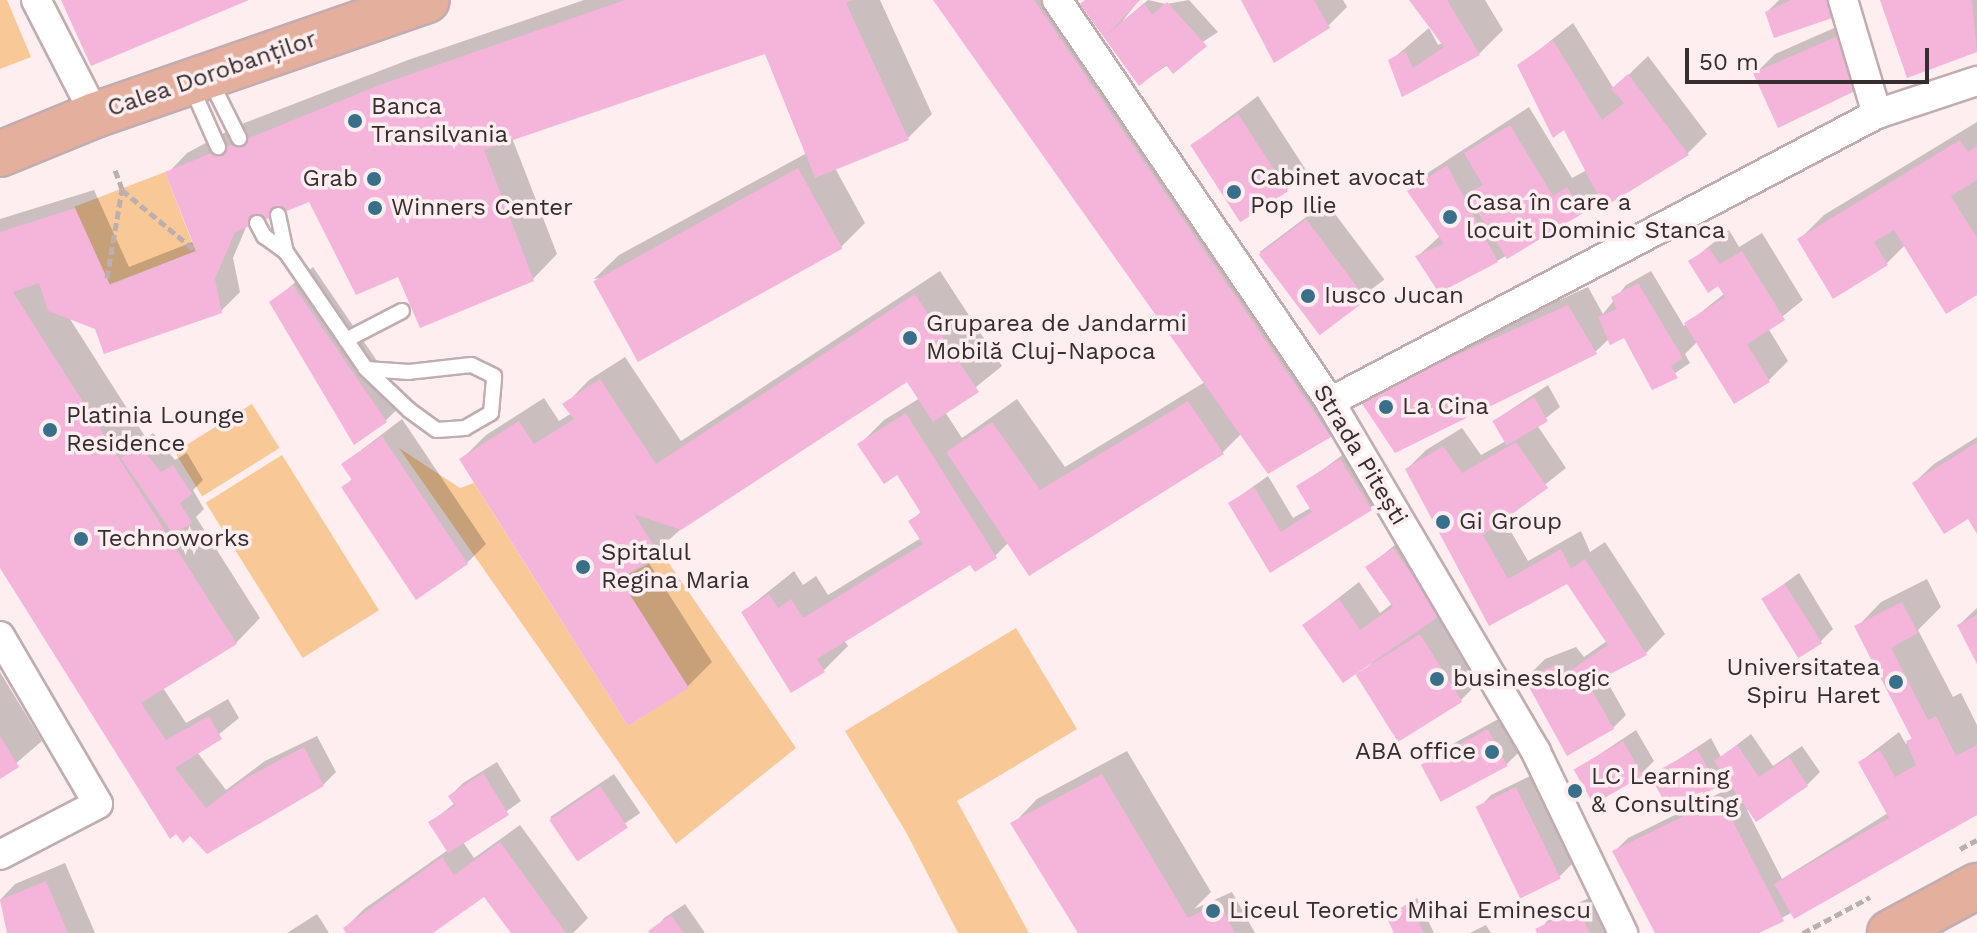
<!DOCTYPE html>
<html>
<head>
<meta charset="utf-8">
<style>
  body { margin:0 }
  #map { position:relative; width:1977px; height:933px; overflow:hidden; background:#feeeef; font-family:"Work Sans",sans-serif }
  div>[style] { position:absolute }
  .green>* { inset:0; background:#f8c896; transform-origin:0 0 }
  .shadow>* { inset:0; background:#0003; transform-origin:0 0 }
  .building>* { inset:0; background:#f5b4da; transform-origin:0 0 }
  .path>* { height:5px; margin-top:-2.5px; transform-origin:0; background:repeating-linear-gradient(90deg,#bcafb0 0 8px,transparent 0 12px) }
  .roads { filter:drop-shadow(2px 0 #c1adaf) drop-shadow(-2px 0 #c1adaf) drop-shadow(0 2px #c1adaf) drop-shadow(0 -2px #c1adaf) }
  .lane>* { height:14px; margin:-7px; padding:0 7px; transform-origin:7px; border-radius:7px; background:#fff }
  .street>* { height:28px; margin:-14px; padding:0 14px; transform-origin:14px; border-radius:14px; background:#fff }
  .primary>* { height:44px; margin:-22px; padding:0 22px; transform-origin:22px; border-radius:22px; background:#e5af9d }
  .dots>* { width:22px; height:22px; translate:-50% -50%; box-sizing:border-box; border:4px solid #feeeef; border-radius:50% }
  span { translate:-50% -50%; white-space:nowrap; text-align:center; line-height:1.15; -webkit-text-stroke:7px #feeeef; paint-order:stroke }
  .street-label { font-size:24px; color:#352d2e }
  .poi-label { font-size:24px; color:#352d2e }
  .left { translate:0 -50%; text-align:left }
  .right { translate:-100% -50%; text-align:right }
  .scale { position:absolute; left:1685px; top:48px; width:244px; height:36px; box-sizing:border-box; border:4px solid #352d2e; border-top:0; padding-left:10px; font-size:24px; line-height:28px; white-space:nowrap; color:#352d2e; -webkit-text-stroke:6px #feeeef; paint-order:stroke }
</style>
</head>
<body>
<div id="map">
  <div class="green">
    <i style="clip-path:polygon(0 0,7px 0,31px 57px,0 69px)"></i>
    <i style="left:165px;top:172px;width:85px;height:97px;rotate:69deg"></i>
    <i style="left:252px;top:404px;width:52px;height:91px;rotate:58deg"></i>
    <i style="clip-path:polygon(399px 448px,460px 488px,474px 483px,628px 726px,688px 688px,620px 579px,664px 556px,796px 748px,676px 844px)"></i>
    <i style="left:282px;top:455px;width:183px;height:90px;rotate:58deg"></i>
    <i style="clip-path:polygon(1016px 628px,1077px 729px,957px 801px,1029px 933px,958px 933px,906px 832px,845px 731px)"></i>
  </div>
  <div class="shadow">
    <i style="clip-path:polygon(584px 0,880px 0,932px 114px,908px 138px,835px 168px,865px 223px,840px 248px,594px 279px,619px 255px,807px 153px,766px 52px,512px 138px,557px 254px,533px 279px,399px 274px,310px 199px,247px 225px,233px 258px,240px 292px,221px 311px,97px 328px,68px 316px,146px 438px,153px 433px,175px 460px,187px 453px,203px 480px,193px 490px,204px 509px,196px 517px,260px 618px,236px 643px,163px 688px,186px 723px,228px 699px,239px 718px,197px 752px,226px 790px,265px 761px,317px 736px,336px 772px,323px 785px,208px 851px,0 564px,0 219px,94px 190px,129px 267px,195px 241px,168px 173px,187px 153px,239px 125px,408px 60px)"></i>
    <i style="clip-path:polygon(936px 0,1075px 0,1355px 412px,1330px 436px,1242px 433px,1223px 452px,1030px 573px,1009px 542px,995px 556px,971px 562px,844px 640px,848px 646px,824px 670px,743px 612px,794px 571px,803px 585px,816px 576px,828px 595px,921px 538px,911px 521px,922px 511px,897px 472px,860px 444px,884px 420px,920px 398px,908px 379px,682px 528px,647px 560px,712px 662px,687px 687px,462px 459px,486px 435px,544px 398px,559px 421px,572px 413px,565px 405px,589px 380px,625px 357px,681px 441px,940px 271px,1002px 366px,945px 412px,962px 438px,1017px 399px,1065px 467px,1205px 382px)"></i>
    <i style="clip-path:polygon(1087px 0,1139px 0,1122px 22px,1148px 0,1166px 4px,1189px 0,1218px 32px,1139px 84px,1083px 5px)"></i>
    <i style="clip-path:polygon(1244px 0,1343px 0,1347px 7px,1328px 26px)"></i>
    <i style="clip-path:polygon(1411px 0,1485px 0,1503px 30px,1479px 54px,1403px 94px,1390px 61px,1429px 28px,1438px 45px,1444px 42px)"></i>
    <i style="clip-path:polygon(1779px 0,1846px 0,1767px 12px)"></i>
    <i style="clip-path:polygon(1882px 0,1977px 0,1977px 50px,1908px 75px)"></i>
    <i style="clip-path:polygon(1859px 17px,1873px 70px,1854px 90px,1756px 73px,1775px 54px)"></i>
    <i style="clip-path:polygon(1573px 23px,1614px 89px,1648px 56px,1707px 134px,1688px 153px,1605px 205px,1600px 194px,1582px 212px,1497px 261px,1418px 256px,1440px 236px,1410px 191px,1429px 172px,1529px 107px,1572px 178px,1587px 170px,1565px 127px,1520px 65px)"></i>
    <i style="clip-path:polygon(1258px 96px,1306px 170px,1287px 190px,1192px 145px)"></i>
    <i style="clip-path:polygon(1977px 122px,1977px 293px,1905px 245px,1887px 263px,1834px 296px,1799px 240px,1824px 215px)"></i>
    <i style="left:1326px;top:202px;width:97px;height:83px;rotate:53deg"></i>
    <i style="clip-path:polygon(1729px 230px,1739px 247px,1762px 233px,1803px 300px,1768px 328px,1788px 361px,1769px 380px,1735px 401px,1698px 341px,1685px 354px,1690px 363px,1653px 388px,1625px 336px,1610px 338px,1595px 352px,1396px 451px,1381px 381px,1588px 287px,1603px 314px,1626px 285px,1651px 271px,1684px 326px,1725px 293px,1691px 261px)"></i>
    <i style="clip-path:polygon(313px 267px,405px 402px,385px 421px,271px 303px)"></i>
    <i style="clip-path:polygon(1548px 385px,1560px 407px,1537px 425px,1566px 468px,1503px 518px,1528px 561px,1581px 531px,1590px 552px,1605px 542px,1665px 634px,1646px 653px,1604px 676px,1626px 715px,1613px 728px,1526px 678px,1545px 659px,1576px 647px,1584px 657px,1607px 641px,1567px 581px,1490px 623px,1407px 469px,1426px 450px,1462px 428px,1481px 455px,1506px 441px,1495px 420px)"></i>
    <i style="clip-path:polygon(402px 419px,486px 544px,467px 563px,343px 488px,353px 478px,343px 464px)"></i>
    <i style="clip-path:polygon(1977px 437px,1977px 530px,1969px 517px,1914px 483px,1934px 464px)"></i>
    <i style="clip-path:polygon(1360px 442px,1390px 489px,1370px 508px,1271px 570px,1230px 503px,1268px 476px,1293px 518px,1312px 507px,1299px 487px)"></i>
    <i style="clip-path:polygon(1413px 530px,1439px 615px,1480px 681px,1461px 700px,1359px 678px,1376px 658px,1304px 625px,1359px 582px,1380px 613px,1393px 603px,1368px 567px)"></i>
    <i style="clip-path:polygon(1799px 573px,1833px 629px,1820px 642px,1763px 599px)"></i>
    <i style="clip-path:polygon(1927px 579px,1941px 607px,1918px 630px,1953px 697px,1961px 693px,1977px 725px,1977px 812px,1754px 933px,1658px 933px,1615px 851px,1628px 838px,1734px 786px,1727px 776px,1717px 786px,1653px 776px,1711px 738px,1721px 757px,1751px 734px,1773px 766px,1802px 746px,1820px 772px,1807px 785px,1747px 810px,1782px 879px,1888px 813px,1860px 762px,1899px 732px,1906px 744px,1913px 737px,1857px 627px,1881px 602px)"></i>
    <i style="clip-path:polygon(1977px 608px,1977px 659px,1959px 625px)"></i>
    <i style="clip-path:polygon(0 672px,42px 741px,0 777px)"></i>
    <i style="clip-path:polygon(1502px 717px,1520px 751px,1507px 764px,1423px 766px,1436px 753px)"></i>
    <i style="clip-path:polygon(1636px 730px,1654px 761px,1641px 774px,1576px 770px)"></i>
    <i style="clip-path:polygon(1127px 751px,1211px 892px,1194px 909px,1232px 892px,1255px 933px,1081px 933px,1013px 824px,1037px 799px)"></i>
    <i style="clip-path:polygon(497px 762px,521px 801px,463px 842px,474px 858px,520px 825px,588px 918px,573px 933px,513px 933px,484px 894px,429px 933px,349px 933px,345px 928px,364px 909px,448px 850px,431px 822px,455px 803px,450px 796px,463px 783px)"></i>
    <i style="left:614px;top:774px;width:47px;height:77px;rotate:56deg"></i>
    <i style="clip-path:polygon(1530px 776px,1573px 863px,1560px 876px,1522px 895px,1479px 808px,1491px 795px)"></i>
    <i style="clip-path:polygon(65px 863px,95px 933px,9px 933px,0 900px,15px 884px)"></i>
    <i style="clip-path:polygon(1591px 897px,1608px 933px,1539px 933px,1550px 916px)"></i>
    <i style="clip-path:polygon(1417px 898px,1434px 933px,1397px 933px,1388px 916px)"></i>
    <i style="clip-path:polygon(685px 904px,705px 933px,652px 933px,664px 918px)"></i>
    <i style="clip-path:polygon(317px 914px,329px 933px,287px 933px)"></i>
    <i style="clip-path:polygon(1486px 925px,1491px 933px,1470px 933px)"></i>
  </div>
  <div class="building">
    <i style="clip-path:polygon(61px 0,249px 0,91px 66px)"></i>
    <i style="clip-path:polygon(625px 0,853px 0,846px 3px,909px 140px,815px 178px,765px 54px,484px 150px,534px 281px,420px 328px,398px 277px,356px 295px,309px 202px,235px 232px,215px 279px,222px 313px,104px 354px,95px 329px,48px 311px,39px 283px,13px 292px,237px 644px,141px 703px,166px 740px,209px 716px,222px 739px,175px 768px,206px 808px,246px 778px,304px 747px,324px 786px,207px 854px,190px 836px,183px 843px,176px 834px,170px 839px,0 568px,0 232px,75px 208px,110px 285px,196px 251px,165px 172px,382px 84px)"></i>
    <i style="clip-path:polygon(933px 0,1034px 0,1331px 437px,1268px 474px)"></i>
    <i style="clip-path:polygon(1085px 0,1140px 0,1108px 34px,1144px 3px,1152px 15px,1167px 2px,1207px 46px,1173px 74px,1166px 65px,1139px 86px,1080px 4px)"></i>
    <i style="clip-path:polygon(1241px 0,1314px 0,1330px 28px,1274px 63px)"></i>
    <i style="clip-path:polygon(1409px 0,1447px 0,1480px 55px,1402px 97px,1388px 60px,1405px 51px,1413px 68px,1444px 47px)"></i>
    <i style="clip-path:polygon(1791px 0,1829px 0,1835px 17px,1774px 38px,1765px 12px)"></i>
    <i style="clip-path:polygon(1880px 0,1972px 0,1977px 52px,1907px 78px)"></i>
    <i style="clip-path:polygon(1840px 35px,1855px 91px,1778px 128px,1753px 73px)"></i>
    <i style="clip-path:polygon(1553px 40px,1602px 120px,1624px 103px,1611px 89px,1628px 74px,1689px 155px,1604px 207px,1564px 130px,1553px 138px,1517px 65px)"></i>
    <i style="left:1238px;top:114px;width:92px;height:57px;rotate:57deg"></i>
    <i style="clip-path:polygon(1510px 125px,1553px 196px,1567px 187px,1583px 213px,1507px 259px,1467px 194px,1483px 185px,1464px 153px)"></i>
    <i style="clip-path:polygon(1960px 140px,1968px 152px,1977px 146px,1977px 180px,1951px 196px,1977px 238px,1977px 295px,1946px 314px,1894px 230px,1874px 242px,1888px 265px,1833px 299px,1797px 239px)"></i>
    <i style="clip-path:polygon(1447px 165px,1498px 262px,1439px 293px,1415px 256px,1444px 244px,1407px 191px)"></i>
    <i style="left:798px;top:168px;width:92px;height:234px;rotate:61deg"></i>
    <i style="left:1306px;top:219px;width:101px;height:59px;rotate:53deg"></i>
    <i style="clip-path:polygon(1709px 248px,1720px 264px,1742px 251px,1785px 320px,1747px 344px,1770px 382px,1734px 404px,1684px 323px,1725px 297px,1718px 286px,1708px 293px,1688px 261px)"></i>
    <i style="clip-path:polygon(1638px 283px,1683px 358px,1671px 366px,1678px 378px,1652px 390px,1624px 338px,1610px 345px,1598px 317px,1617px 309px,1611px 297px)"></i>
    <i style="clip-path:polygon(293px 285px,387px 422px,354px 445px,269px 302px)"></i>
    <i style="clip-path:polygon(915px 294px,979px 392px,933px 422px,907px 382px,681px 530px,634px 514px,659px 554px,620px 579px,689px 688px,628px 726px,459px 459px,519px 421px,534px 444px,574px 419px,562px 404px,600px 379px,656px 464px)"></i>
    <i style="clip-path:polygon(1568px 305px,1597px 354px,1395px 453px,1359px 399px)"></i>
    <i style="left:1534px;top:397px;width:28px;height:48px;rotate:60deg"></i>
    <i style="clip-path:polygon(1188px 401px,1224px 454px,1029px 576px,946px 452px,992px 422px,1040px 490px)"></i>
    <i style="clip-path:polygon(906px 413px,997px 558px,975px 572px,970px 565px,817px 659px,825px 672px,791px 693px,741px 612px,769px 594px,778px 608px,791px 599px,803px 618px,923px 544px,908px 521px,921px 513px,897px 475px,884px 484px,857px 444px)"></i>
    <i style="clip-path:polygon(382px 436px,468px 564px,416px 600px,341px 487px,352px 480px,341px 464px)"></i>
    <i style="clip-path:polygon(1516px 442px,1548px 488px,1483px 535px,1508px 579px,1561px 549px,1571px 569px,1585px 559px,1647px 655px,1589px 685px,1614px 729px,1567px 756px,1524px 678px,1556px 665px,1564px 675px,1608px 645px,1567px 584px,1489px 626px,1405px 469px,1443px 446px,1462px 473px)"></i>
    <i style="clip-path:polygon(1977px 442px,1977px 534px,1968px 519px,1944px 534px,1912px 483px)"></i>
    <i style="clip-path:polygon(139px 445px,161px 472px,173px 465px,192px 494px,180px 503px,192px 523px,173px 534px,121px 458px)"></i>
    <i style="clip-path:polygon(1340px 459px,1372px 510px,1270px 573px,1228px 503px,1254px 487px,1281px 532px,1312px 512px,1296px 486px)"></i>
    <i style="clip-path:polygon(1393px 548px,1441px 615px,1343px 683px,1302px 625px,1339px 599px,1360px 630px,1393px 607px,1365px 567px)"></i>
    <i style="left:1785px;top:584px;width:70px;height:28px;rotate:58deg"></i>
    <i style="clip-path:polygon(1902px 602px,1918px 633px,1891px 648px,1928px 720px,1936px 716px,1956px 756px,1977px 745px,1977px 815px,1794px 919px,1774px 884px,1889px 818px,1858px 762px,1880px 750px,1895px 777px,1916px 765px,1906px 741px,1912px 739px,1854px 626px)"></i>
    <i style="clip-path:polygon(1977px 615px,1977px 664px,1957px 625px)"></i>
    <i style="left:1420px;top:634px;width:80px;height:76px;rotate:58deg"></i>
    <i style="left:1488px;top:729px;width:42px;height:76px;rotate:62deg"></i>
    <i style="clip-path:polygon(0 736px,19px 767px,0 779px)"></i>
    <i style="left:1623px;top:741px;width:40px;height:57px;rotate:60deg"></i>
    <i style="clip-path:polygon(1737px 745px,1759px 777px,1789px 757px,1808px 786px,1756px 822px,1714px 761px)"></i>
    <i style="left:1697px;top:749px;width:43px;height:54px;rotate:61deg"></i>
    <i style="clip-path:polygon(483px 773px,509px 815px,448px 853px,428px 822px,455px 806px,448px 796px)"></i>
    <i style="clip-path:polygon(1102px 774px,1188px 918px,1219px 903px,1235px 933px,1078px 933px,1010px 823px)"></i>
    <i style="left:600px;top:786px;width:50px;height:61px;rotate:56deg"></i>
    <i style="left:1516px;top:787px;width:102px;height:45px;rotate:64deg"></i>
    <i style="clip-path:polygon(1721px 798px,1784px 921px,1759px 933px,1655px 933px,1612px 851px)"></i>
    <i style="clip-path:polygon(500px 842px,566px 933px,511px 933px,484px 897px,433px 933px,346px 933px,343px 928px,442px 857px,454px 875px)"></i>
    <i style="clip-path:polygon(46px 881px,68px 933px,7px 933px,0 900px)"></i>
    <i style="clip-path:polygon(1410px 903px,1424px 933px,1394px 933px,1386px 916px)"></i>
    <i style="clip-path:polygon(1578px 908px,1590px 933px,1537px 933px,1535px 929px)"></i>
    <i style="clip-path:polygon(671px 915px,684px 933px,650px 933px,648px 931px)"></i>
  </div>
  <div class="path">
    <i style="left:122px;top:190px;width:96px;rotate:39.5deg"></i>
    <i style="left:107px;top:278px;width:90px;rotate:-80.4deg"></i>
    <i style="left:122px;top:189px;width:23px;rotate:-110deg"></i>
    <i style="left:1960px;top:849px;width:19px;rotate:-28deg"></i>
    <i style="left:1803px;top:933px;width:76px;rotate:-28.2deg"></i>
  </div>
  <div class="roads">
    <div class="lane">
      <i style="left:211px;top:82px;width:63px;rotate:63.4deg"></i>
      <i style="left:191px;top:86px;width:67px;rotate:66.1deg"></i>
      <i style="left:278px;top:215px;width:38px;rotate:78deg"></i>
      <i style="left:257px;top:223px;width:15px;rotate:62deg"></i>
      <i style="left:264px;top:236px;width:27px;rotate:36deg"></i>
      <i style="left:286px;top:252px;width:142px;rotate:55.6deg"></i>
      <i style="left:366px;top:369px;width:59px;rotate:43.6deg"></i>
      <i style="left:409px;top:410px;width:34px;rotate:36deg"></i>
      <i style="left:437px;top:430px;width:28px;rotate:-4deg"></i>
      <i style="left:465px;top:428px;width:30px;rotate:-30deg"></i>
      <i style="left:491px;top:413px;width:37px;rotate:-85deg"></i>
      <i style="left:494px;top:376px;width:25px;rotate:-154deg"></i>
      <i style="left:471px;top:365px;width:62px;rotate:173.6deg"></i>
      <i style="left:409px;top:372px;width:43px;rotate:-176deg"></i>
      <i style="left:346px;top:340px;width:63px;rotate:-27.4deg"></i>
    </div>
    <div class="street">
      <i style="left:36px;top:0;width:129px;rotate:62.8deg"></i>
      <i style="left:1057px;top:0;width:486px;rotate:55.8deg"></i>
      <i style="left:1330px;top:402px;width:406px;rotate:59.5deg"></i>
      <i style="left:1536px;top:752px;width:201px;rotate:64.3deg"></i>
      <i style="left:1843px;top:0;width:119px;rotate:73.4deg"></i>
      <i style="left:1330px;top:402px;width:618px;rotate:-27.77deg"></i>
      <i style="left:1877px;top:114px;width:105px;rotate:-18.3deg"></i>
      <i style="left:0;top:636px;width:194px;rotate:59.7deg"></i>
      <i style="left:98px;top:804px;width:110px;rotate:152.5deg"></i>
    </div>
    <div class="primary">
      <i style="left:0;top:154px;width:103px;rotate:-22.3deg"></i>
      <i style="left:95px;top:115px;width:351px;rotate:-19.1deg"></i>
      <i style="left:1890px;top:933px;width:99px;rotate:-28.4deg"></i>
    </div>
  </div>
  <div class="dots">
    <i style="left:355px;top:121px;background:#386f8a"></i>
    <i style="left:374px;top:179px;background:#386f8a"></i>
    <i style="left:1234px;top:192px;background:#386f8a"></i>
    <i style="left:375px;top:208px;background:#386f8a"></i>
    <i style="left:1450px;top:217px;background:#386f8a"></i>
    <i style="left:1308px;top:296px;background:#386f8a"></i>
    <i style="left:910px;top:338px;background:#386f8a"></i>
    <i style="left:1386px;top:407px;background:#386f8a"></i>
    <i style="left:50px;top:430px;background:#386f8a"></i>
    <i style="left:1443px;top:522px;background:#386f8a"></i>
    <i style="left:81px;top:539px;background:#386f8a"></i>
    <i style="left:583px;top:567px;background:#386f8a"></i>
    <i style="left:1437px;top:679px;background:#386f8a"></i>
    <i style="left:1896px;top:682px;background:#386f8a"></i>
    <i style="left:1492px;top:752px;background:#386f8a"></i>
    <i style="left:1575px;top:791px;background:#386f8a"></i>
    <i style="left:1213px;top:911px;background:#386f8a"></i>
  </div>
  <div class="street-label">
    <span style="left:212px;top:74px;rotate:-19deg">Calea Dorobanților</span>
    <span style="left:1360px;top:455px;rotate:59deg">Strada Pitești</span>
  </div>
  <div class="poi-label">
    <span class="left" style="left:371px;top:121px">Banca<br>Transilvania</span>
    <span class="left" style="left:1250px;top:192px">Cabinet avocat<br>Pop Ilie</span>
    <span class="right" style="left:358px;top:179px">Grab</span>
    <span class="left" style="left:1466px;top:217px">Casa în care a<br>locuit Dominic Stanca</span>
    <span class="left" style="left:391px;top:208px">Winners Center</span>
    <span class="left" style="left:1324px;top:296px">Iusco Jucan</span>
    <span class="left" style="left:926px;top:338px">Gruparea de Jandarmi<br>Mobilă Cluj-Napoca</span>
    <span class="left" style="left:1402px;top:407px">La Cina</span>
    <span class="left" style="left:66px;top:430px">Platinia Lounge<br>Residence</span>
    <span class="left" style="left:1459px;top:522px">Gi Group</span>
    <span class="left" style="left:97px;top:539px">Technoworks</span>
    <span class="left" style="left:601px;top:567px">Spitalul<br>Regina Maria</span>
    <span class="right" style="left:1880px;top:682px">Universitatea<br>Spiru Haret</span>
    <span class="left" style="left:1453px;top:679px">businesslogic</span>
    <span class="right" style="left:1476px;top:752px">ABA office</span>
    <span class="left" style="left:1591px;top:791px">LC Learning<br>&amp; Consulting</span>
    <span class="left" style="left:1229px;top:911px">Liceul Teoretic Mihai Eminescu</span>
  </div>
  <div class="scale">50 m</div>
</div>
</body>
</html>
